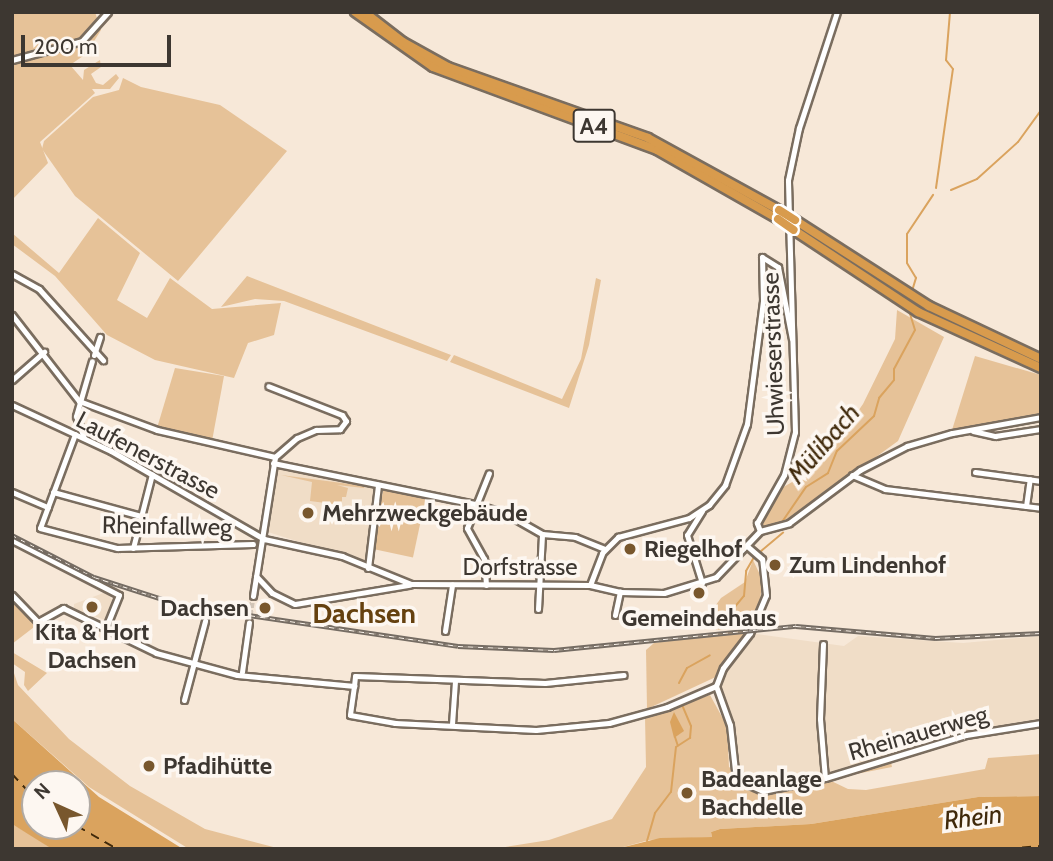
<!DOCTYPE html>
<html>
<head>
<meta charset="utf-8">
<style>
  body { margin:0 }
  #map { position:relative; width:1053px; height:861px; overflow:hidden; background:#f7e8d8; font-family:Cabin,sans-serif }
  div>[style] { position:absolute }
  .built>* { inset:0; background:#f0ddc7 }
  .green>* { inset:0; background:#e6c298; transform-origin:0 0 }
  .water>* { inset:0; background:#daa35e }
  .stream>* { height:2px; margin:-1px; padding:0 1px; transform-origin:1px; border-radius:1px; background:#daa35e }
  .ferry>* { height:2px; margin-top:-1px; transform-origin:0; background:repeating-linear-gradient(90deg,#40290a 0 9px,transparent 0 16px) }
  .minor-tunnel>* { height:5px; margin-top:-2.5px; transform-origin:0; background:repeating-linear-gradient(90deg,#d2c5b7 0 5px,transparent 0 7.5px) }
  .roads { filter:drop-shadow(2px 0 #7a6d5f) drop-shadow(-2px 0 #7a6d5f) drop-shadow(0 2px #7a6d5f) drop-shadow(0 -2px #7a6d5f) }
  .minor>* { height:5px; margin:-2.5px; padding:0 2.5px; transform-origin:2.5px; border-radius:2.5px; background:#fff }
  .highway>* { height:8px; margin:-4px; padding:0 4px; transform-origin:4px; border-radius:4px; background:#d89b4d }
  .rail>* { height:4.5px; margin-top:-2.25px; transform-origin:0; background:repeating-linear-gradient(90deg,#fdf7f1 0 5px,#756c63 0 10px); box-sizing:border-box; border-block:2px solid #756c63 }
  .bridges { filter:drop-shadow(2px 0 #fff) drop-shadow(-2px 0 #fff) drop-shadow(0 2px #fff) drop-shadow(0 -2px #fff) }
  .highway-bridge>* { height:8px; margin:-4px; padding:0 4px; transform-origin:4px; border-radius:4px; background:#d89b4d }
  .dots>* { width:19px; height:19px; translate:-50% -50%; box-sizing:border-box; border:4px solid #fdf7f1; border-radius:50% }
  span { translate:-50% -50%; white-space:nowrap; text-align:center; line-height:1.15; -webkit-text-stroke:7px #fdf7f1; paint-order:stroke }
  .shield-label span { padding:2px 5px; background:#fdf7f1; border:2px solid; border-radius:5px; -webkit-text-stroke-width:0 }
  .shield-label { font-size:23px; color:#3d3731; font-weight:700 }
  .street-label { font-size:24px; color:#3d3731 }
  .poi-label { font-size:24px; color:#3d3731; font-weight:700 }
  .left { translate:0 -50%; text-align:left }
  .right { translate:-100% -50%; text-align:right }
  .water-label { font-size:26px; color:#40290a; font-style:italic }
  .quarter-label { font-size:28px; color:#65410f; font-weight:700 }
  .frame { position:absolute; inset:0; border:14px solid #3d3731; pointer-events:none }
  .north { position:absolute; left:21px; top:770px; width:70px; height:70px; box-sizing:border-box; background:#fdf7f1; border:2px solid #b0aaa4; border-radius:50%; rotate:315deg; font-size:19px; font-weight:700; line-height:28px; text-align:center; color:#3d3731 }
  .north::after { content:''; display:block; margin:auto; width:24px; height:32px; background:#78572d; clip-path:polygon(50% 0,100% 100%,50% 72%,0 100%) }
  .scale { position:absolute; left:21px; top:35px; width:150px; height:32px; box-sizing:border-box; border:4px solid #3d3731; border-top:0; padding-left:9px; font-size:21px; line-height:24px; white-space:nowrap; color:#3d3731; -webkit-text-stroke:5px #fdf7f1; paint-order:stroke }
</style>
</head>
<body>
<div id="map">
  <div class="built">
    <i style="clip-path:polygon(279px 466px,376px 485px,366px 563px,268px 532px,274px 469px)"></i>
    <i style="clip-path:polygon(106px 592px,113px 601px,105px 620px,74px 609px,74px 604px)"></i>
    <i style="clip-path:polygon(750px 633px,844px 646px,858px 636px,963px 643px,1041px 636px,1041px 723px,996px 729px,825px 778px,763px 791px,738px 776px,732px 732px,716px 686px)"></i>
  </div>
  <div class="green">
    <i style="clip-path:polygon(12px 12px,95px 12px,101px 30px,86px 54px,70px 65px,83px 80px,84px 70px,100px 60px,101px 67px,91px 74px,96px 83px,103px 85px,116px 74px,119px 78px,110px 89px,92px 89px,95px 93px,40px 142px,48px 163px,12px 200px)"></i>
    <i style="clip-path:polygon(123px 78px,141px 87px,220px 105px,287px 151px,178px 281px,75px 196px,42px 149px,44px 141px,93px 97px,119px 90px)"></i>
    <i style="clip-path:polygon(98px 218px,140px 253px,117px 300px,147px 318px,170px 278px,212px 309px,281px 303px,274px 335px,248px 343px,234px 378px,155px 360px,107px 335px,55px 276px,12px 244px,12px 233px,59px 273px)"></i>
    <i style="clip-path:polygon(247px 276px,451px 355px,447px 361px,284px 301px,255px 299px,221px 307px)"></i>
    <i style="clip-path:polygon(596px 278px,601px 280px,589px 345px,569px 408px,450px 362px,454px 355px,562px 399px,581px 359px)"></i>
    <i style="clip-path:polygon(897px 310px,944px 337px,898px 441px,810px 505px,769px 530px,762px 528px,760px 523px,780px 489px,820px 466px,863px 404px,895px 339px)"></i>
    <i style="clip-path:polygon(975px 356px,1041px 375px,1041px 413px,952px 430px)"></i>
    <i style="clip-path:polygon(175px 368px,224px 376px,212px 441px,157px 428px)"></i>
    <i style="clip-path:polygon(281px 475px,365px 486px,364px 488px,337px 485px,348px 488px,346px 497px,342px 497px,342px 514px,332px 512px,333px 504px,310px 501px,312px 482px)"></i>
    <i style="left:384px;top:487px;width:43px;height:63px;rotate:12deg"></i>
    <i style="clip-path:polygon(753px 560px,762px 579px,760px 605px,747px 626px,716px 630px,710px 613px,721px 598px,745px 582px)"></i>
    <i style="clip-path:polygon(12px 596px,38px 624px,12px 644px)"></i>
    <i style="clip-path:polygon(753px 628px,720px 675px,647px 709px,646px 650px,654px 643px)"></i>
    <i style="clip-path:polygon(12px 652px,47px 673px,28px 691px,24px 685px,25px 672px,12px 663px)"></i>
    <i style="clip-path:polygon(12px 667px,18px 685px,69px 739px,130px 786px,205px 829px,281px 849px,189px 849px,89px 787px,12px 719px)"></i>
    <i style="clip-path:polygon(710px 695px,727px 726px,729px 767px,763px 791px,825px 778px,848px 789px,866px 790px,985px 769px,988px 758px,1041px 754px,1041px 796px,978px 797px,811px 824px,720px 829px,711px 832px,712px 837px,649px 840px,616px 849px,493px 849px,549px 840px,612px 819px,646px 767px,645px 717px)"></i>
    <i style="left:891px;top:762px;width:5px;height:47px;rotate:79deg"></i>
    <i style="clip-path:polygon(12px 824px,33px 836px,52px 849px,12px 849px)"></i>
  </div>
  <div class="water">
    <i style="clip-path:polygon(674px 712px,684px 731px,674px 738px,670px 722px)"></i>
    <i style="clip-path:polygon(evenodd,12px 719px,99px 797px,183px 849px,52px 849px,12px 824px,12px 719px,77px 784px,77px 826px,35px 826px,35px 784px,77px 784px)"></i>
    <i style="clip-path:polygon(1041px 796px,1041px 849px,616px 849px,660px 838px,712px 837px,711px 832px,720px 829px,811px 824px,978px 797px)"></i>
  </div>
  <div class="stream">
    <i style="left:936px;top:188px;width:120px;rotate:-81.9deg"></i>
    <i style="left:953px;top:69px;width:11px;rotate:-128deg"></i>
    <i style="left:946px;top:60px;width:48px;rotate:-85.2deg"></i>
    <i style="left:951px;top:190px;width:28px;rotate:-23deg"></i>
    <i style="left:977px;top:179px;width:55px;rotate:-42.1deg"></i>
    <i style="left:1018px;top:142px;width:39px;rotate:-54deg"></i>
    <i style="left:912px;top:291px;width:14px;rotate:-73deg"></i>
    <i style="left:916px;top:278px;width:17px;rotate:-121deg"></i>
    <i style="left:907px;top:263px;width:29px;rotate:-90deg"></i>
    <i style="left:907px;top:234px;width:47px;rotate:-56.3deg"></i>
    <i style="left:782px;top:522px;width:42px;rotate:-55.6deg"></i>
    <i style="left:806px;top:487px;width:26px;rotate:-32deg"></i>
    <i style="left:828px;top:473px;width:24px;rotate:-68deg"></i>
    <i style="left:837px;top:451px;width:51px;rotate:-43.4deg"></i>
    <i style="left:874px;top:416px;width:19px;rotate:-74deg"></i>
    <i style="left:879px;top:398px;width:23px;rotate:-50deg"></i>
    <i style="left:894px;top:380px;width:11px;rotate:-90deg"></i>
    <i style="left:894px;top:369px;width:44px;rotate:-61.7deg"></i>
    <i style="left:915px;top:330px;width:21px;rotate:-107deg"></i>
    <i style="left:733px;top:609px;width:17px;rotate:-50deg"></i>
    <i style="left:744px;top:596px;width:25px;rotate:-85deg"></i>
    <i style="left:746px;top:571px;width:16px;rotate:-60deg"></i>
    <i style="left:754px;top:557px;width:38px;rotate:-40deg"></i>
    <i style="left:679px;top:683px;width:17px;rotate:-62deg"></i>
    <i style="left:687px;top:668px;width:26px;rotate:-29deg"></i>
    <i style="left:675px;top:737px;width:9px;rotate:72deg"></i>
    <i style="left:647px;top:841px;width:29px;rotate:-74deg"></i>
    <i style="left:655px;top:813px;width:26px;rotate:-53deg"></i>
    <i style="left:671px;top:792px;width:45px;rotate:-83.7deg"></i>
    <i style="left:676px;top:747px;width:17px;rotate:-33deg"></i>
    <i style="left:690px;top:738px;width:12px;rotate:-85deg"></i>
    <i style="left:691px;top:726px;width:23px;rotate:-113deg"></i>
  </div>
  <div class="ferry">
    <i style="left:12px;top:774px;width:34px;rotate:47deg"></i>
    <i style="left:77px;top:826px;width:46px;rotate:29.9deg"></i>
    <i style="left:1006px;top:849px;width:35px;rotate:-5deg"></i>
  </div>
  <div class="minor-tunnel">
    <i style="left:249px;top:622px;width:26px;rotate:-81deg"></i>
  </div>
  <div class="roads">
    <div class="minor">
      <i style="left:12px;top:60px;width:73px;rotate:-15.2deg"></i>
      <i style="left:82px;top:41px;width:39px;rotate:-48deg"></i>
      <i style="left:12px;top:274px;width:31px;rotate:29deg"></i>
      <i style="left:39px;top:289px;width:96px;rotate:48deg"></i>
      <i style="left:12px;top:315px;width:109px;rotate:52.1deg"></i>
      <i style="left:79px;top:401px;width:83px;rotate:20.4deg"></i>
      <i style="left:157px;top:430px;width:121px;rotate:12.9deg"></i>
      <i style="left:94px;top:355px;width:19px;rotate:-72deg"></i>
      <i style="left:12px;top:380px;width:43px;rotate:-41.2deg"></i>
      <i style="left:12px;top:405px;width:109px;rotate:24.9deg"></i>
      <i style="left:111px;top:451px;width:177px;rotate:29.9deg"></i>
      <i style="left:264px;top:539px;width:80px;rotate:12.3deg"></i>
      <i style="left:342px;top:556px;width:74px;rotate:22.1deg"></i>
      <i style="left:411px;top:584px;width:179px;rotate:0.3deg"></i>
      <i style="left:590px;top:585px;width:31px;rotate:13deg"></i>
      <i style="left:620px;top:592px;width:44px;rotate:1.3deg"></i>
      <i style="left:664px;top:593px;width:54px;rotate:-17.1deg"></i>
      <i style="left:716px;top:577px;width:64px;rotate:-46.3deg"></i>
      <i style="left:973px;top:431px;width:23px;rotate:13deg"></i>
      <i style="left:995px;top:436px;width:47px;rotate:-8.7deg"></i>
      <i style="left:75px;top:434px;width:100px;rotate:110.4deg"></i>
      <i style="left:40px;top:528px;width:80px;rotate:14.6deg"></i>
      <i style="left:117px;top:548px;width:136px;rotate:-1.7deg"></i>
      <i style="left:84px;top:438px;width:23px;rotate:-110deg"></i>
      <i style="left:76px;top:416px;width:57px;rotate:-73.8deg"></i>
      <i style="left:273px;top:463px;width:206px;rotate:11.5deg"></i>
      <i style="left:475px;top:504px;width:31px;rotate:17deg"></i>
      <i style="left:505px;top:513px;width:43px;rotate:29.6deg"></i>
      <i style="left:542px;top:534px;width:33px;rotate:5deg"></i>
      <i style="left:575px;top:537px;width:31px;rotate:22deg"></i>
      <i style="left:975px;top:472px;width:67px;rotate:7.8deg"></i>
      <i style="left:852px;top:475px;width:36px;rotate:23deg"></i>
      <i style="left:885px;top:489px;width:157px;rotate:6.9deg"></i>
      <i style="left:12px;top:492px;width:39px;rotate:23deg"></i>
      <i style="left:53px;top:492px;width:91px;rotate:15.3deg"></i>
      <i style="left:1026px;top:506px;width:27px;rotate:-82deg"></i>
      <i style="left:702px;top:511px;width:28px;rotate:122deg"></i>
      <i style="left:687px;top:535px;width:50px;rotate:72.6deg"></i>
      <i style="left:760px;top:531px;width:9px;rotate:-111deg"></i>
      <i style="left:757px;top:523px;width:55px;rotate:-60.6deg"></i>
      <i style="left:784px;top:475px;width:44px;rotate:-75.7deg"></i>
      <i style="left:795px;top:432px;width:252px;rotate:-91.6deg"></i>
      <i style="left:788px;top:180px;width:53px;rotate:-78.1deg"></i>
      <i style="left:799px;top:128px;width:122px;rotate:-71.9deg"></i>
      <i style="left:760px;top:531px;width:30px;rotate:-15deg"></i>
      <i style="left:789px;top:523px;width:89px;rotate:-36.7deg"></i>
      <i style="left:860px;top:470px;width:53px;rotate:-27.1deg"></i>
      <i style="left:907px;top:446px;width:47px;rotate:-16.1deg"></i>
      <i style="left:952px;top:433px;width:90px;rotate:-10.2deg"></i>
      <i style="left:12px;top:540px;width:120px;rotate:27.2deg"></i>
      <i style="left:119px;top:595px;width:37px;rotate:112deg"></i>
      <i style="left:133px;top:548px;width:76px;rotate:-75.6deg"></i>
      <i style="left:368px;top:568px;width:84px;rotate:-83.1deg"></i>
      <i style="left:256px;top:576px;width:23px;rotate:47deg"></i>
      <i style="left:272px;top:593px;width:25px;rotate:26deg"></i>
      <i style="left:295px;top:604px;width:116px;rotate:-9.5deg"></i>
      <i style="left:486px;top:585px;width:26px;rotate:-94deg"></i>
      <i style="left:484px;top:559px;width:35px;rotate:-119deg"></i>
      <i style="left:467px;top:528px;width:59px;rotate:-68.2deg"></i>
      <i style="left:590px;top:585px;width:34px;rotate:-69deg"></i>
      <i style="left:602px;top:553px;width:23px;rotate:-45deg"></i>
      <i style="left:618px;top:537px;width:73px;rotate:-15deg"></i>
      <i style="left:689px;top:518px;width:24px;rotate:-33deg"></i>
      <i style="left:709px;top:505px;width:26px;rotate:-51deg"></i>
      <i style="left:725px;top:485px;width:65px;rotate:-70.2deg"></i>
      <i style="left:747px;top:424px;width:125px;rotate:-82.6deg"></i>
      <i style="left:763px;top:300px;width:43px;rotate:-91.3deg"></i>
      <i style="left:762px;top:257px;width:19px;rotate:32deg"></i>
      <i style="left:778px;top:267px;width:73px;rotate:79deg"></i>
      <i style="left:12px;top:595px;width:37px;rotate:46deg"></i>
      <i style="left:38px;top:622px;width:29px;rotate:-29deg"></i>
      <i style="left:63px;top:608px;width:103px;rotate:25.8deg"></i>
      <i style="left:156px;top:653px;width:84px;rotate:15.2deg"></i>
      <i style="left:237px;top:675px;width:118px;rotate:5.4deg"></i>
      <i style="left:354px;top:686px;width:10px;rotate:-84deg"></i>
      <i style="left:355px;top:676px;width:190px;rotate:2.1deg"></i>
      <i style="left:545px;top:683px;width:79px;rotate:-5.8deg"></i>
      <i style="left:253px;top:596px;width:141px;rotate:-81deg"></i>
      <i style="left:275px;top:457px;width:29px;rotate:-41deg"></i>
      <i style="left:297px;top:438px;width:21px;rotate:-23deg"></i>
      <i style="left:316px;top:430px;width:24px;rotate:-2deg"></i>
      <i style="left:340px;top:429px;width:10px;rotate:-53deg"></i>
      <i style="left:346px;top:421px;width:7px;rotate:-124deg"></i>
      <i style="left:342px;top:415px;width:79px;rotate:-158.6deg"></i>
      <i style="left:538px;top:609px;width:75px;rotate:-86.9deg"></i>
      <i style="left:615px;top:615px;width:24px;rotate:-78deg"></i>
      <i style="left:445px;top:631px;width:47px;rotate:-81.3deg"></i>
      <i style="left:823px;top:644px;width:75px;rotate:92.3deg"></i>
      <i style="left:820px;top:719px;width:59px;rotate:85.2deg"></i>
      <i style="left:242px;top:672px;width:50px;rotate:-82deg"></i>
      <i style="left:354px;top:686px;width:29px;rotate:98deg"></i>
      <i style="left:350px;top:715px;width:46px;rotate:10.1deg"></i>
      <i style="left:395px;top:723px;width:141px;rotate:2.8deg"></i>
      <i style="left:536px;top:730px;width:73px;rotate:-5.5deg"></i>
      <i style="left:609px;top:723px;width:60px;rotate:-15.4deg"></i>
      <i style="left:667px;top:707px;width:53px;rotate:-23.2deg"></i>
      <i style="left:716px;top:686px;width:41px;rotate:70.3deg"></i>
      <i style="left:730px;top:725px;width:45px;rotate:83.7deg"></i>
      <i style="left:735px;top:770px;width:16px;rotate:52deg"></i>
      <i style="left:745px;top:783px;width:20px;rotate:24deg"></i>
      <i style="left:763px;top:791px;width:63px;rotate:-11.8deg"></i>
      <i style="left:825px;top:778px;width:147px;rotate:-17deg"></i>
      <i style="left:966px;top:735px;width:76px;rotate:-9.1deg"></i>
      <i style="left:716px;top:686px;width:19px;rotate:-69deg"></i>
      <i style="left:723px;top:668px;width:44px;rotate:-52.4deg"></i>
      <i style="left:750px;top:633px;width:41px;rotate:-67.2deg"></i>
      <i style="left:766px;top:595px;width:36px;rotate:-96deg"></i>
      <i style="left:762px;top:559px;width:20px;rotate:-139deg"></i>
      <i style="left:184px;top:700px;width:82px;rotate:-75.1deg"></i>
      <i style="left:452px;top:724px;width:43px;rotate:-86deg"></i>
    </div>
    <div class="highway">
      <i style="left:355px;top:12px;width:95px;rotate:35.2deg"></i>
      <i style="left:433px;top:67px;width:239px;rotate:20.3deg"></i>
      <i style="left:657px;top:150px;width:139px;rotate:29.7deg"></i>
      <i style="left:364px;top:12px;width:49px;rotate:37.6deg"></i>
      <i style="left:403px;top:42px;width:51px;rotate:29.1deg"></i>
      <i style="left:448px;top:67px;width:212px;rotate:19.5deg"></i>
      <i style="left:648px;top:138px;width:149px;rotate:28.8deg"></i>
      <i style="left:795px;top:220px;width:159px;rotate:32.7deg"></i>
      <i style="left:929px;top:306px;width:124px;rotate:25.3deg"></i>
      <i style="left:794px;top:230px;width:149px;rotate:33.5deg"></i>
      <i style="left:918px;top:312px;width:135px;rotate:24.5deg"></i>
    </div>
  </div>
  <div class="rail">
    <i style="left:12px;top:535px;width:92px;rotate:27.1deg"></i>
    <i style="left:94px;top:577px;width:91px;rotate:17.8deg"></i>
    <i style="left:181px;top:605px;width:280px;rotate:8.4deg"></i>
    <i style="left:458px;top:646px;width:96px;rotate:2.4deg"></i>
    <i style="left:554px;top:650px;width:243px;rotate:-5.7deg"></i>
    <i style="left:796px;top:626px;width:140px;rotate:4.9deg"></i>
    <i style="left:935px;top:638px;width:106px;rotate:-2.7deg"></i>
  </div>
  <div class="bridges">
    <div class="highway-bridge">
      <i style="left:779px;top:210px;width:19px;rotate:32deg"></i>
      <i style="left:778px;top:219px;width:19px;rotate:35deg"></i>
    </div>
  </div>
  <div class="dots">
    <i style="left:308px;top:513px;background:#78572d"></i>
    <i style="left:630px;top:549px;background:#78572d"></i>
    <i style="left:775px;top:565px;background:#78572d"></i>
    <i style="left:699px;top:593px;background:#78572d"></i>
    <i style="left:92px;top:607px;background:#78572d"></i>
    <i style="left:265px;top:608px;background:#78572d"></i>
    <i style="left:149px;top:766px;background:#78572d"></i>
    <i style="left:687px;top:793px;background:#78572d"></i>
  </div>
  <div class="shield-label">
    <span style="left:594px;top:126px">A4</span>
  </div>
  <div class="street-label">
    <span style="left:773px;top:354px;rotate:-92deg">Uhwieserstrasse</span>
    <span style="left:148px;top:455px;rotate:28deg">Laufenerstrasse</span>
    <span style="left:167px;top:526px;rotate:1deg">Rheinfallweg</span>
    <span style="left:520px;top:567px">Dorfstrasse</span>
    <span style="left:918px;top:733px;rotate:-16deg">Rheinauerweg</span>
  </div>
  <div class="poi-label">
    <span class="left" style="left:322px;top:513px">Mehrzweckgebäude</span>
    <span class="left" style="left:644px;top:549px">Riegelhof</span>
    <span class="left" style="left:789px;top:565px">Zum Lindenhof</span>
    <span class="right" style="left:249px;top:608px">Dachsen</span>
    <span style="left:699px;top:618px">Gemeindehaus</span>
    <span style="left:92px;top:646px">Kita &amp; Hort<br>Dachsen</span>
    <span class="left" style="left:163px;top:766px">Pfadihütte</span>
    <span class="left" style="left:701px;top:793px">Badeanlage<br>Bachdelle</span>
  </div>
  <div class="water-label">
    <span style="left:824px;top:444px;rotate:-49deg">Mülibach</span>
    <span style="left:973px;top:818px;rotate:-7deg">Rhein</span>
  </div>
  <div class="quarter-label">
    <span style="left:364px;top:613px">Dachsen</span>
  </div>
  <div class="frame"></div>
  <div class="north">N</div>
  <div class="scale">200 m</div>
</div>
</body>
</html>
